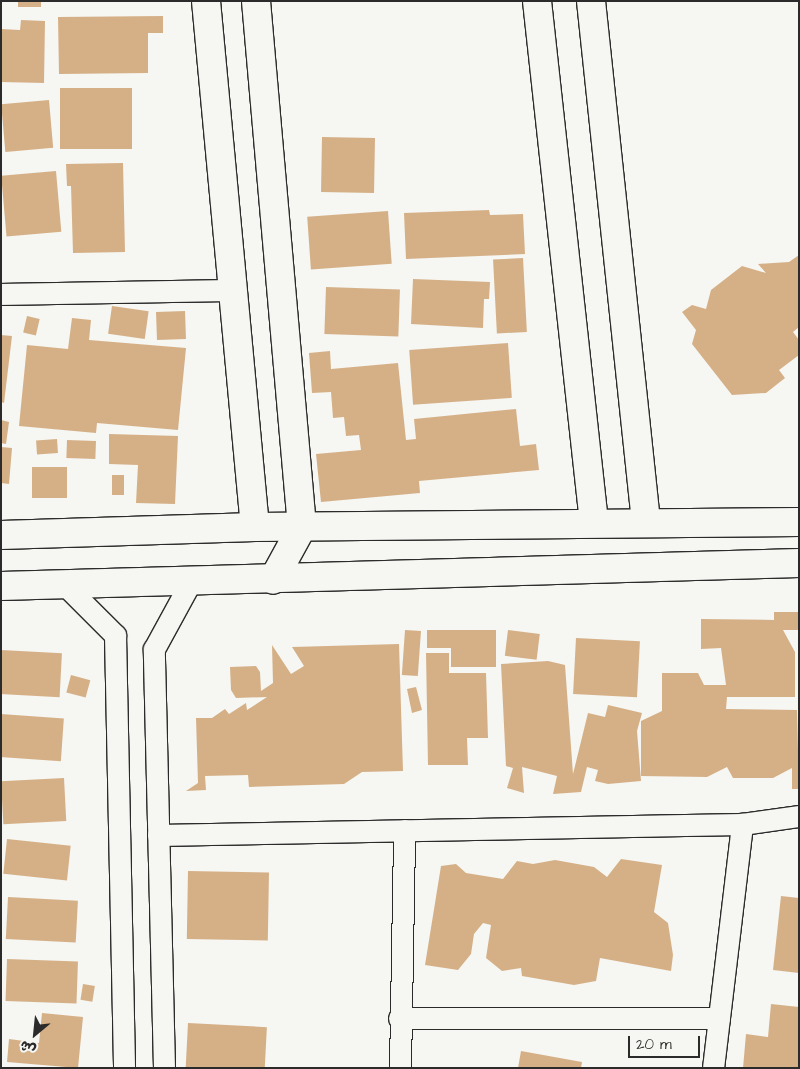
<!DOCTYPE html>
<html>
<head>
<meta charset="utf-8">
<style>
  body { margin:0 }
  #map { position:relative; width:800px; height:1069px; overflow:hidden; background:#f6f6f2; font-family:"Architects Daughter","Playpen Sans Arabic",sans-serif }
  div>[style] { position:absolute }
  .building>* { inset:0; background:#d5b087; transform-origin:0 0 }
  .roads { filter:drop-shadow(1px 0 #2b2b2b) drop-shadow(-1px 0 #2b2b2b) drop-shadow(0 1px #2b2b2b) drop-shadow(0 -1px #2b2b2b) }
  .street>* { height:21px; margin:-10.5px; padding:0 10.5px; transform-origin:10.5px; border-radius:10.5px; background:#f6f6f2 }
  .secondary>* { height:28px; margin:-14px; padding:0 14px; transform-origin:14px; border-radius:14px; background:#f6f6f2 }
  span { translate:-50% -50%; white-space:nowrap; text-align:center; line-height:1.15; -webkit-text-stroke:4px #f6f6f2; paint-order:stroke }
  .frame { position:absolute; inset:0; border:2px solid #2b2b2b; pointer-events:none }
  .north { position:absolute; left:10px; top:1009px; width:50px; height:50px; -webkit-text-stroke:4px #f6f6f2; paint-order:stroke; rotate:208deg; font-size:14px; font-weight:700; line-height:20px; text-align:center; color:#2b2b2b }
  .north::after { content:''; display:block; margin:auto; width:18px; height:22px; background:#2b2b2b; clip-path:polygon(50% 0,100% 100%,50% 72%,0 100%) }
  .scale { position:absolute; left:628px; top:1036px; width:72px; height:22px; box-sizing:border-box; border:2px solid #2b2b2b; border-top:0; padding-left:6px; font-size:15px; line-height:18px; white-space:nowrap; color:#2b2b2b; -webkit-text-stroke:4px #f6f6f2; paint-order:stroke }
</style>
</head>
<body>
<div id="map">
  <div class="building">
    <i style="left:18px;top:1px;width:23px;height:6px"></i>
    <i style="clip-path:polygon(163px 16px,163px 33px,148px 33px,148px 73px,59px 74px,58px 17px)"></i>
    <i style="clip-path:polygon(21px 20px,45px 21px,44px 83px,1px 82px,1px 29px,20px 30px)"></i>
    <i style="left:60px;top:88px;width:72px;height:61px"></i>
    <i style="left:49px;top:100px;width:48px;height:48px;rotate:85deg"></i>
    <i style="left:322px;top:137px;width:53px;height:55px;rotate:1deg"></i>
    <i style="clip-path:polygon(123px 163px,125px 252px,73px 253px,71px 186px,67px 186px,66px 164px)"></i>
    <i style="left:56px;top:171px;width:61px;height:55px;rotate:85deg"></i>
    <i style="clip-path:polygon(489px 210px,490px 215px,523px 214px,525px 254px,406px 259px,404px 213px)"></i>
    <i style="left:388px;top:211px;width:53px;height:81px;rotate:86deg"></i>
    <i style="clip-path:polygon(799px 255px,799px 327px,793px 332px,799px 340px,799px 355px,779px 370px,785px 378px,766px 393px,732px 395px,692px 344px,696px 330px,682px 312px,692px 305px,706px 309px,711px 290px,742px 266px,766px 273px,758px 264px,789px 262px)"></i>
    <i style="left:523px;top:258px;width:74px;height:30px;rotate:87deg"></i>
    <i style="clip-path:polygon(413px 279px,490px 282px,489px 299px,484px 299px,483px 328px,411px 324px)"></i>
    <i style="left:326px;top:287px;width:74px;height:47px;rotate:2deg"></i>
    <i style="left:112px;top:306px;width:37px;height:28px;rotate:8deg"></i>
    <i style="left:185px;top:311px;width:28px;height:29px;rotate:88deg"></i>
    <i style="left:27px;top:316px;width:13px;height:17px;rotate:13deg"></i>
    <i style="clip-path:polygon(72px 318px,91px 320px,89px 340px,186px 348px,178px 430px,97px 423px,96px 433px,19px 426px,27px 345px,68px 349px)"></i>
    <i style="clip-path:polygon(1px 335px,12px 336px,4px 403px,1px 402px)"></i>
    <i style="left:508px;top:343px;width:55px;height:99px;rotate:86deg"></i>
    <i style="clip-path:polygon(330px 351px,331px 369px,398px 363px,406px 440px,416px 439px,414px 419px,516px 409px,520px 446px,536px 444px,539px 470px,419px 481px,420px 493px,321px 502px,316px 454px,361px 450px,359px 435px,346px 436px,344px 417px,333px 418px,331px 392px,312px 393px,309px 353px)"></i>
    <i style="clip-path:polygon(1px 420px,9px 422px,6px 444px,1px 443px)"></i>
    <i style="clip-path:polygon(109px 434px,178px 436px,175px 504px,136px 503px,138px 465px,109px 464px)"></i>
    <i style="left:57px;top:439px;width:14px;height:21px;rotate:86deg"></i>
    <i style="left:67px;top:440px;width:29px;height:18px;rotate:2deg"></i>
    <i style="clip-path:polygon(1px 447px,12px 448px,9px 484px,1px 483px)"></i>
    <i style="left:32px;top:467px;width:35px;height:31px"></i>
    <i style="left:112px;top:475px;width:12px;height:20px"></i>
    <i style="clip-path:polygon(774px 612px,799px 612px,799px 630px,783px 630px,795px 652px,795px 697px,727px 697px,726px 709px,797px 710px,799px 789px,792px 789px,792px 768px,773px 778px,733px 778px,727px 767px,707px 777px,641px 776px,641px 721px,662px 711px,662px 673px,698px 673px,704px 685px,726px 685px,721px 648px,701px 649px,701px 619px,774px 620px)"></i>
    <i style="left:405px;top:630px;width:16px;height:45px;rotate:4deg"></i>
    <i style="clip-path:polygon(427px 630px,496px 630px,496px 667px,451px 667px,451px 648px,427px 648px)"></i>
    <i style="left:508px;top:630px;width:32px;height:26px;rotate:7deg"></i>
    <i style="left:576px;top:638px;width:64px;height:56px;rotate:3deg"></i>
    <i style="clip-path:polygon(399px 644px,403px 771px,362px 772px,344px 784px,249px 787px,248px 775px,205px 776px,206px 790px,186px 791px,198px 783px,196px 718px,212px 718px,225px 709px,229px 714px,246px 703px,247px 710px,267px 697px,236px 698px,231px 690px,230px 667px,256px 666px,260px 672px,261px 691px,273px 683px,272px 645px,291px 674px,304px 666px,292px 647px)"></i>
    <i style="left:1px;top:650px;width:61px;height:44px;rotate:3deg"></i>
    <i style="clip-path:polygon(426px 653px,449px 653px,449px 673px,486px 673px,488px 738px,467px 738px,468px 765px,428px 765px)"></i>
    <i style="clip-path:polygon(548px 661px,565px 665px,573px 774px,588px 713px,605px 717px,608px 705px,642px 713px,637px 731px,641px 781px,608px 784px,595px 781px,598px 770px,587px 767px,581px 792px,553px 794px,557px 776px,522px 767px,524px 793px,507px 788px,513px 768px,506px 766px,501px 664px)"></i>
    <i style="left:71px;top:675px;width:20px;height:18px;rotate:15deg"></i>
    <i style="clip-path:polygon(416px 687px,422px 710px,412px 713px,407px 689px)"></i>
    <i style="left:1px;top:714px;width:63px;height:43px;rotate:4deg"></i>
    <i style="left:64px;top:778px;width:43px;height:63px;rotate:87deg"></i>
    <i style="left:7px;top:839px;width:64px;height:35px;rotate:6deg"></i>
    <i style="clip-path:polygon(621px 859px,662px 865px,654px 912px,668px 923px,673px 955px,671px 971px,600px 958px,596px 981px,574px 985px,522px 976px,521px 968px,502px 971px,486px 958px,491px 925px,483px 923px,474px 934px,471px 954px,458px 970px,425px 965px,441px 866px,456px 864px,466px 873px,503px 879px,517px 861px,533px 864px,555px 860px,594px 867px,607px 877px)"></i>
    <i style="left:188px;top:871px;width:81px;height:68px;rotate:1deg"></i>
    <i style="clip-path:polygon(781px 896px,799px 898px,799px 973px,773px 970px)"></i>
    <i style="left:8px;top:897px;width:70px;height:42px;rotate:3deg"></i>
    <i style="left:7px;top:959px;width:71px;height:42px;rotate:2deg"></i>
    <i style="left:83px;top:984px;width:12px;height:16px;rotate:9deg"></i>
    <i style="clip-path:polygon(771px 1004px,799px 1007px,799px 1068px,743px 1068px,746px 1034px,768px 1037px)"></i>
    <i style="clip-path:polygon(42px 1013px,83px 1017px,78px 1068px,7px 1062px,9px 1039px,39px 1043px)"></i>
    <i style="left:188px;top:1023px;width:79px;height:45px;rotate:3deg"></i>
    <i style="clip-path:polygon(521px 1051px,582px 1062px,581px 1068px,518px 1068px)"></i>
  </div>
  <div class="roads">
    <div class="street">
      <i style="left:1px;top:294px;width:232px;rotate:-1deg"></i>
      <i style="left:65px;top:585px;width:71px;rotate:45deg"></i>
      <i style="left:115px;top:635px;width:433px;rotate:88.8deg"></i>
      <i style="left:158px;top:835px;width:584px;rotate:-1.08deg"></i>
      <i style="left:742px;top:824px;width:58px;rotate:-8deg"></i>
      <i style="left:399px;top:1018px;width:320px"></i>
      <i style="left:164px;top:1068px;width:419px;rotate:-91.4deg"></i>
      <i style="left:154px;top:649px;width:77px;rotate:-61.4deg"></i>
      <i style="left:400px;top:1068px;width:238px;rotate:-89deg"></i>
      <i style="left:713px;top:1068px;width:246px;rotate:-83.2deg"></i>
    </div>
    <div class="secondary">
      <i style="left:206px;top:1px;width:528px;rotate:84.68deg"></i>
      <i style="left:256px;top:1px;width:528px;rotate:85deg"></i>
      <i style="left:302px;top:527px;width:60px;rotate:118.7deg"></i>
      <i style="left:537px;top:1px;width:524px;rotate:83.76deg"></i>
      <i style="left:591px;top:1px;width:524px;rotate:83.97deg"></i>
      <i style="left:1px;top:535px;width:254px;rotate:-1.8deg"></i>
      <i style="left:255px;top:527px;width:544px;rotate:-0.53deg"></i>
      <i style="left:1px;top:586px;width:798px;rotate:-1.65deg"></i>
    </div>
  </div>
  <div class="frame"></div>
  <div class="north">ش</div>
  <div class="scale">20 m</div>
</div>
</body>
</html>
